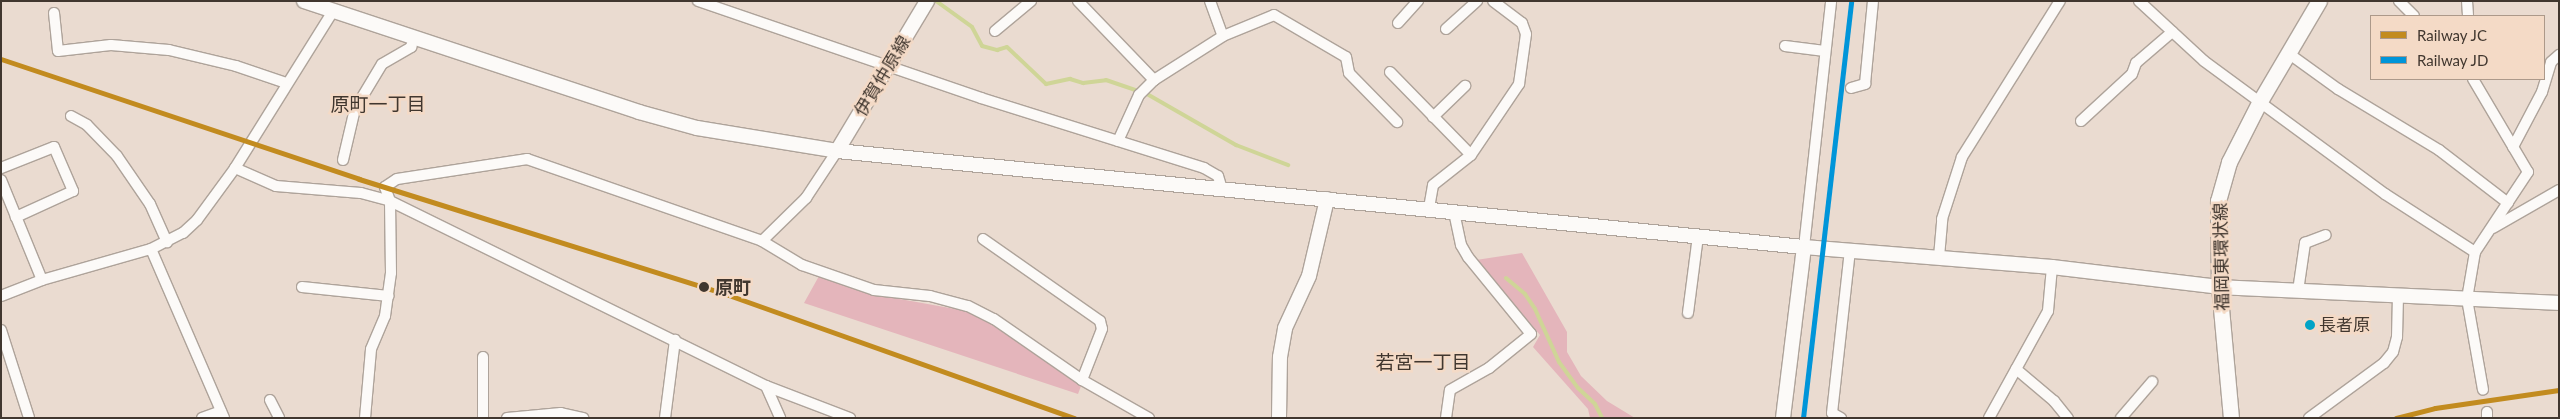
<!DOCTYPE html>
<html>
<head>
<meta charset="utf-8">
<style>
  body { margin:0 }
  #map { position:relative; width:2560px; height:419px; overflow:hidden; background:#eadbd0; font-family:Lato,"Noto Sans JP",sans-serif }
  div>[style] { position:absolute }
  .green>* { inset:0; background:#e4b5bb }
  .stream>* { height:4px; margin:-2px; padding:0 2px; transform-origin:2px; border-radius:2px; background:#cfd597 }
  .roads { filter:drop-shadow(1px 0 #aea39a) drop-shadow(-1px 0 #aea39a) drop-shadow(0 1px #aea39a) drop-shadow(0 -1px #aea39a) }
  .street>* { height:10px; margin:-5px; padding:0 5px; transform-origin:5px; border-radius:5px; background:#fcfaf8 }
  .secondary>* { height:14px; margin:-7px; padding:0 7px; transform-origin:7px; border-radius:7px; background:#fcfaf8 }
  .primary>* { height:15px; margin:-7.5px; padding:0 7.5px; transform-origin:7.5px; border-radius:7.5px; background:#fcfaf8 }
  .rail-1>* { height:5px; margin:-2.5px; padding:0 2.5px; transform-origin:2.5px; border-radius:2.5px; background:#c28b1f }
  .rail-2>* { height:5px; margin:-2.5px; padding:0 2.5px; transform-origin:2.5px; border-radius:2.5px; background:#0095d9 }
  .dots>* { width:14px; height:14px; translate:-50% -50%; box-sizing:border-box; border:2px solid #f4dac6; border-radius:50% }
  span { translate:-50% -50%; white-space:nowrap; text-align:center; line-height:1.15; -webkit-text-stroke:5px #f4dac6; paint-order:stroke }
  .bus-label { font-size:17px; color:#41372f }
  .left { translate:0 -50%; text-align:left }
  .street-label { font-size:18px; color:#41372f }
  .stop-label { font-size:18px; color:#41372f; font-weight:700 }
  .neighbourhood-label { font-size:19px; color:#41372f }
  .frame { position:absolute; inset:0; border:2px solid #41372f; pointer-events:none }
  .legend { position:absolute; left:2370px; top:15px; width:175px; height:65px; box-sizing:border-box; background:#f4dac6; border:1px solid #ac998a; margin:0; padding:6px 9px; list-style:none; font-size:15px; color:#41372f }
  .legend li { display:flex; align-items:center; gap:10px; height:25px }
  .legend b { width:25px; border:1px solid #ac998a }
</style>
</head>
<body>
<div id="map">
  <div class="green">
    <i style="clip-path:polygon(1522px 253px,1567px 332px,1567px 352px,1581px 376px,1607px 401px,1635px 418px,1590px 418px,1588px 409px,1533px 347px,1540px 335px,1476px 260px)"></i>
    <i style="clip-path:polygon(819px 276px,872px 294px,972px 312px,995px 324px,1081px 386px,1078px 394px,804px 303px)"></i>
  </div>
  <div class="stream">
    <i style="left:936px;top:1px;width:44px;rotate:35.8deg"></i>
    <i style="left:972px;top:27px;width:21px;rotate:62deg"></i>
    <i style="left:982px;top:46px;width:16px;rotate:15deg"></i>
    <i style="left:997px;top:50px;width:10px;rotate:-17deg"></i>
    <i style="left:1007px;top:47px;width:54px;rotate:43.5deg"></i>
    <i style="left:1046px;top:84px;width:25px;rotate:-12deg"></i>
    <i style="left:1070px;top:79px;width:14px;rotate:17deg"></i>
    <i style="left:1083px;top:83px;width:23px;rotate:-7deg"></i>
    <i style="left:1106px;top:80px;width:43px;rotate:18.9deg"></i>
    <i style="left:1147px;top:94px;width:103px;rotate:29.8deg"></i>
    <i style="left:1236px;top:145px;width:56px;rotate:21deg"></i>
    <i style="left:1506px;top:278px;width:25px;rotate:40deg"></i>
    <i style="left:1525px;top:294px;width:18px;rotate:56deg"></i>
    <i style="left:1535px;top:309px;width:58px;rotate:65.6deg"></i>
    <i style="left:1559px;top:362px;width:32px;rotate:54deg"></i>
    <i style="left:1578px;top:388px;width:23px;rotate:43deg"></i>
    <i style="left:1595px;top:404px;width:16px;rotate:63deg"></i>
  </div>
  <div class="roads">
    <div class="street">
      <i style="left:698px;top:1px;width:299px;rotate:18.9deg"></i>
      <i style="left:981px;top:98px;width:234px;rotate:17.4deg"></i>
      <i style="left:1204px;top:168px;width:16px;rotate:30deg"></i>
      <i style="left:1218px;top:176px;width:14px;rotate:73deg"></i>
      <i style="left:1078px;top:1px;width:110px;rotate:46.1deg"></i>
      <i style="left:1210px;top:1px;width:37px;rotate:70deg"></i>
      <i style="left:2139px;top:1px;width:88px;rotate:42.7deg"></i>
      <i style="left:2204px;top:61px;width:225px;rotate:36.3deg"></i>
      <i style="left:2385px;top:194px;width:107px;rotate:32.8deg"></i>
      <i style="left:2399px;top:1px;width:21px;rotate:45deg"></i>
      <i style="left:2467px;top:1px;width:15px;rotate:86deg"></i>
      <i style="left:54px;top:13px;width:38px;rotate:84deg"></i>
      <i style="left:58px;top:51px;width:53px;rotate:-6.5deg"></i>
      <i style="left:111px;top:45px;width:58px;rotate:4.9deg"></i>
      <i style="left:169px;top:50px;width:69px;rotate:13.4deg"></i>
      <i style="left:236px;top:66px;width:53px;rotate:18.8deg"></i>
      <i style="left:1398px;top:23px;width:30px;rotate:-48deg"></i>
      <i style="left:1446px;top:29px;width:42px;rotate:-42.1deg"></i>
      <i style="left:995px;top:31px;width:47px;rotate:-39.8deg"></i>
      <i style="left:1785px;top:46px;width:40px;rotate:7.1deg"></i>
      <i style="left:2288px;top:53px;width:62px;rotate:35.8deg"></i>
      <i style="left:2338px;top:89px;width:118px;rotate:31.1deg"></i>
      <i style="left:2439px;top:150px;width:87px;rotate:37.5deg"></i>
      <i style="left:1390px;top:72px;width:116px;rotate:45.7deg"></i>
      <i style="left:2473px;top:79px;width:108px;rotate:59.4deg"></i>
      <i style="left:2528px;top:172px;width:96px;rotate:123.5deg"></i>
      <i style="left:2475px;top:252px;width:48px;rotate:99.7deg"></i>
      <i style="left:2467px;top:299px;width:92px;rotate:80deg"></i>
      <i style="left:1851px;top:88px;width:15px;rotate:-16deg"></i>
      <i style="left:1865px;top:84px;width:83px;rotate:-84.5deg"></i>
      <i style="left:71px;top:116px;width:18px;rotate:29deg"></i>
      <i style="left:87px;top:125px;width:43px;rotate:45.9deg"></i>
      <i style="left:117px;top:156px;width:58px;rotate:55.5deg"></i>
      <i style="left:150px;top:204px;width:42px;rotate:65.9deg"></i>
      <i style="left:1433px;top:117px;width:45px;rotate:-44.1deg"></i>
      <i style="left:2081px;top:121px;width:69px;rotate:-42.7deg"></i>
      <i style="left:2132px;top:74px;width:12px;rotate:-70deg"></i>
      <i style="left:2136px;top:63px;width:48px;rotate:-40.7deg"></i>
      <i style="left:1118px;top:141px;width:51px;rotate:-65.5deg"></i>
      <i style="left:1139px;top:95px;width:21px;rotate:-45deg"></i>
      <i style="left:1154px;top:80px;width:82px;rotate:-32.5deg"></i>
      <i style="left:1223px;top:36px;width:55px;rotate:-22.4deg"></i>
      <i style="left:1274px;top:15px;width:83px;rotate:30.3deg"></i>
      <i style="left:1346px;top:57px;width:16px;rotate:79deg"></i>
      <i style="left:1349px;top:73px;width:69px;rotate:45.6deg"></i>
      <i style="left:2513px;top:147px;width:62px;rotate:-62.2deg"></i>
      <i style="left:2542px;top:92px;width:31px;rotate:-73deg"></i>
      <i style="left:2551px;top:62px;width:11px;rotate:-41deg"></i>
      <i style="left:343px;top:160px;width:52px;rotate:-76.8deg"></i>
      <i style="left:355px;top:109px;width:52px;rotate:-59deg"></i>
      <i style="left:382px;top:64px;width:34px;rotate:-30deg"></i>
      <i style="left:411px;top:47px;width:10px;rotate:-73deg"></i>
      <i style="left:1px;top:168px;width:57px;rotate:-21.6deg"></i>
      <i style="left:54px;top:147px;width:48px;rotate:66.6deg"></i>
      <i style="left:73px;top:191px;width:63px;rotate:155.5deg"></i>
      <i style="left:235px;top:168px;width:45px;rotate:23.7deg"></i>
      <i style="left:276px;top:186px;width:85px;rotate:4.7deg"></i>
      <i style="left:361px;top:193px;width:30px;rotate:15deg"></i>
      <i style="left:390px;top:201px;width:419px;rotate:26.2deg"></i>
      <i style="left:766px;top:386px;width:90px;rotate:20.9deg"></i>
      <i style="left:1px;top:180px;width:108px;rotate:67.7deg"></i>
      <i style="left:1429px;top:208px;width:23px;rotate:-80deg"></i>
      <i style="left:1433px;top:185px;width:48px;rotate:-38.3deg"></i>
      <i style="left:1471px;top:155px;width:86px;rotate:-55.9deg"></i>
      <i style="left:1519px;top:84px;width:50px;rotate:-82deg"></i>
      <i style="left:1526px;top:34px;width:12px;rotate:-110deg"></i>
      <i style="left:1522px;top:23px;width:36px;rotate:-143deg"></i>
      <i style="left:2493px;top:228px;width:76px;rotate:-29.9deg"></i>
      <i style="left:983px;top:239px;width:143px;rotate:35deg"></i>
      <i style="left:1100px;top:321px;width:8px;rotate:76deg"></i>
      <i style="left:1102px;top:329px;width:55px;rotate:111.4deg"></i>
      <i style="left:762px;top:241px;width:47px;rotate:31deg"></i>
      <i style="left:802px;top:265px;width:76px;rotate:19.1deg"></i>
      <i style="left:874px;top:290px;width:56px;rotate:6.1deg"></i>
      <i style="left:930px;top:296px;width:39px;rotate:15deg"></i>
      <i style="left:968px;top:306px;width:29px;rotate:27deg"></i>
      <i style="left:994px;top:319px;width:107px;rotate:34.7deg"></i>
      <i style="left:1082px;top:380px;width:77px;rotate:29.6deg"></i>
      <i style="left:1804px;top:247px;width:247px;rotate:-83.7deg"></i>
      <i style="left:151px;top:249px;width:184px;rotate:66.6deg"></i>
      <i style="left:1939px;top:257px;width:38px;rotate:-85deg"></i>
      <i style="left:1942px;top:219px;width:65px;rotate:-72.1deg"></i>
      <i style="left:1962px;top:157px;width:184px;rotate:-57.9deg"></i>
      <i style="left:302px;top:287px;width:87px;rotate:5.9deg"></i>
      <i style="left:2298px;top:291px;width:49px;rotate:-81.7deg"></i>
      <i style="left:2305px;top:243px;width:22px;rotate:-21deg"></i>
      <i style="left:1px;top:296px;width:44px;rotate:-21.3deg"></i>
      <i style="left:42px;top:280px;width:113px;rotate:-15.9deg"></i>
      <i style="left:151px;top:249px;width:36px;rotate:-27deg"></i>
      <i style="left:183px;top:233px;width:19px;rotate:-43deg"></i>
      <i style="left:197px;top:220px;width:64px;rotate:-53.8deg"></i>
      <i style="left:235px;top:168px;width:185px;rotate:-58deg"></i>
      <i style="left:1688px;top:313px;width:78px;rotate:-82.6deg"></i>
      <i style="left:1px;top:330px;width:92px;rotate:72.3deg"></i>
      <i style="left:2016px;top:369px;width:50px;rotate:40.1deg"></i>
      <i style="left:2054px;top:401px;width:22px;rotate:51deg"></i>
      <i style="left:766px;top:386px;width:35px;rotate:66deg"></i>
      <i style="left:270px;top:400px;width:20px;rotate:63deg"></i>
      <i style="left:2487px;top:412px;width:6px;rotate:90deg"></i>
      <i style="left:202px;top:418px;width:20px;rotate:-20deg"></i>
      <i style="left:365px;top:418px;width:69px;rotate:-85deg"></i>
      <i style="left:371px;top:349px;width:36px;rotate:-67deg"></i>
      <i style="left:385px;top:316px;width:43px;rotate:-82.1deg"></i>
      <i style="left:391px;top:273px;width:72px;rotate:-90.8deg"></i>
      <i style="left:390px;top:201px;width:15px;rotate:-110deg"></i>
      <i style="left:385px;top:187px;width:14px;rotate:-34deg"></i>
      <i style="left:397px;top:179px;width:132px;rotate:-8.7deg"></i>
      <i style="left:527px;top:159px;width:249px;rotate:19.2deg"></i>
      <i style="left:762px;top:241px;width:62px;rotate:-44.3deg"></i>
      <i style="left:806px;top:198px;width:56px;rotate:-56.6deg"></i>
      <i style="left:483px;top:418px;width:61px;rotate:-90deg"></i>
      <i style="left:507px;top:418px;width:54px;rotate:-5.3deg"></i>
      <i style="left:561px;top:413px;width:23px;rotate:13deg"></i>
      <i style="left:665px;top:418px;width:79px;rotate:-82.7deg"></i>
      <i style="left:1446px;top:418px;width:28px;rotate:-82deg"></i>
      <i style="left:1450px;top:390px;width:45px;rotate:-29.4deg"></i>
      <i style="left:1489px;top:368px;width:54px;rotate:-39deg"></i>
      <i style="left:1531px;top:334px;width:99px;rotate:-129.3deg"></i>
      <i style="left:1468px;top:257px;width:14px;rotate:-120deg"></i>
      <i style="left:1461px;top:245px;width:35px;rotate:-102deg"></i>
      <i style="left:1841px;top:418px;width:10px;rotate:-151deg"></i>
      <i style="left:1832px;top:413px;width:163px;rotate:-83.7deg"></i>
      <i style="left:1989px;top:418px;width:122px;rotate:-61.1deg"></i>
      <i style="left:2048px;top:311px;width:44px;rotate:-84.8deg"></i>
      <i style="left:2121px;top:418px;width:48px;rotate:-49.3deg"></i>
      <i style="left:2309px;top:418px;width:93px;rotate:-36.3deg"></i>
      <i style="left:2384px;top:363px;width:14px;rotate:-51deg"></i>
      <i style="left:2393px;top:352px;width:16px;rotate:-75deg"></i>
      <i style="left:2397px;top:337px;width:41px;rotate:-88.6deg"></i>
    </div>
    <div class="secondary">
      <i style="left:304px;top:1px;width:353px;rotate:18.3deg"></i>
      <i style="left:639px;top:112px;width:60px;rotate:15.4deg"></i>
      <i style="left:697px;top:128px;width:142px;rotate:9.3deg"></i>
      <i style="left:837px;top:151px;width:972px;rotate:5.67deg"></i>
      <i style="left:1804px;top:247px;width:249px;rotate:4.6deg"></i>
      <i style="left:2052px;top:267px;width:168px;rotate:6.8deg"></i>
      <i style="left:2219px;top:287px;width:340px;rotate:2.7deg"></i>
      <i style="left:837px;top:151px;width:175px;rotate:-59deg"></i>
      <i style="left:1279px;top:418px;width:61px;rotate:-89.1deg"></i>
      <i style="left:1280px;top:357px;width:29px;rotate:-80deg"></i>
      <i style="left:1285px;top:328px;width:57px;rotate:-65.2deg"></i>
      <i style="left:1309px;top:276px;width:79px;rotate:-76.8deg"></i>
      <i style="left:1783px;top:418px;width:172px;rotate:-83deg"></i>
    </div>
    <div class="primary">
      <i style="left:2231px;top:418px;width:132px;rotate:-95.2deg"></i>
      <i style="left:2219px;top:287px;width:86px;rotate:-90.7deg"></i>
      <i style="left:2218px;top:201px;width:41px;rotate:-74.2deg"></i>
      <i style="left:2229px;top:162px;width:68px;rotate:-63.1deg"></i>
      <i style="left:2260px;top:101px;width:116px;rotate:-59.5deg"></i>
    </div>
  </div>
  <div class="rail-1">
    <i style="left:1px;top:59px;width:378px;rotate:18.5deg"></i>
    <i style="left:359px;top:179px;width:378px;rotate:17.4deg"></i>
    <i style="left:720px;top:292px;width:376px;rotate:19.6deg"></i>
    <i style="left:2396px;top:418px;width:40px;rotate:-14.4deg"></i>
    <i style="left:2435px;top:408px;width:125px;rotate:-8.3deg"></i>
  </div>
  <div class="rail-2">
    <i style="left:1803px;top:418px;width:420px;rotate:-83.4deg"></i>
  </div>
  <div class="dots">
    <i style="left:704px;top:287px;background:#41372f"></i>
    <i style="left:2310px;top:325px;background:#03a3c6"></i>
  </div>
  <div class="bus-label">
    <span class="left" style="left:2319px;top:325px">長者原</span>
  </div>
  <div class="street-label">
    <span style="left:882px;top:76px;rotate:-59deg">伊賀仲原線</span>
    <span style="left:2221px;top:257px;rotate:-91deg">福岡東環状線</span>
  </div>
  <div class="stop-label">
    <span class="left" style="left:715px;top:287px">原町</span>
  </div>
  <div class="neighbourhood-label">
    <span style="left:378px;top:104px">原町一丁目</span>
    <span style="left:1423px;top:362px">若宮一丁目</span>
  </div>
  <div class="frame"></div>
  <ul class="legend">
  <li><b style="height:6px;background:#c28b1f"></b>Railway JC</li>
  <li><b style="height:6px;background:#0095d9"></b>Railway JD</li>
  </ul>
</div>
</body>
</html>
